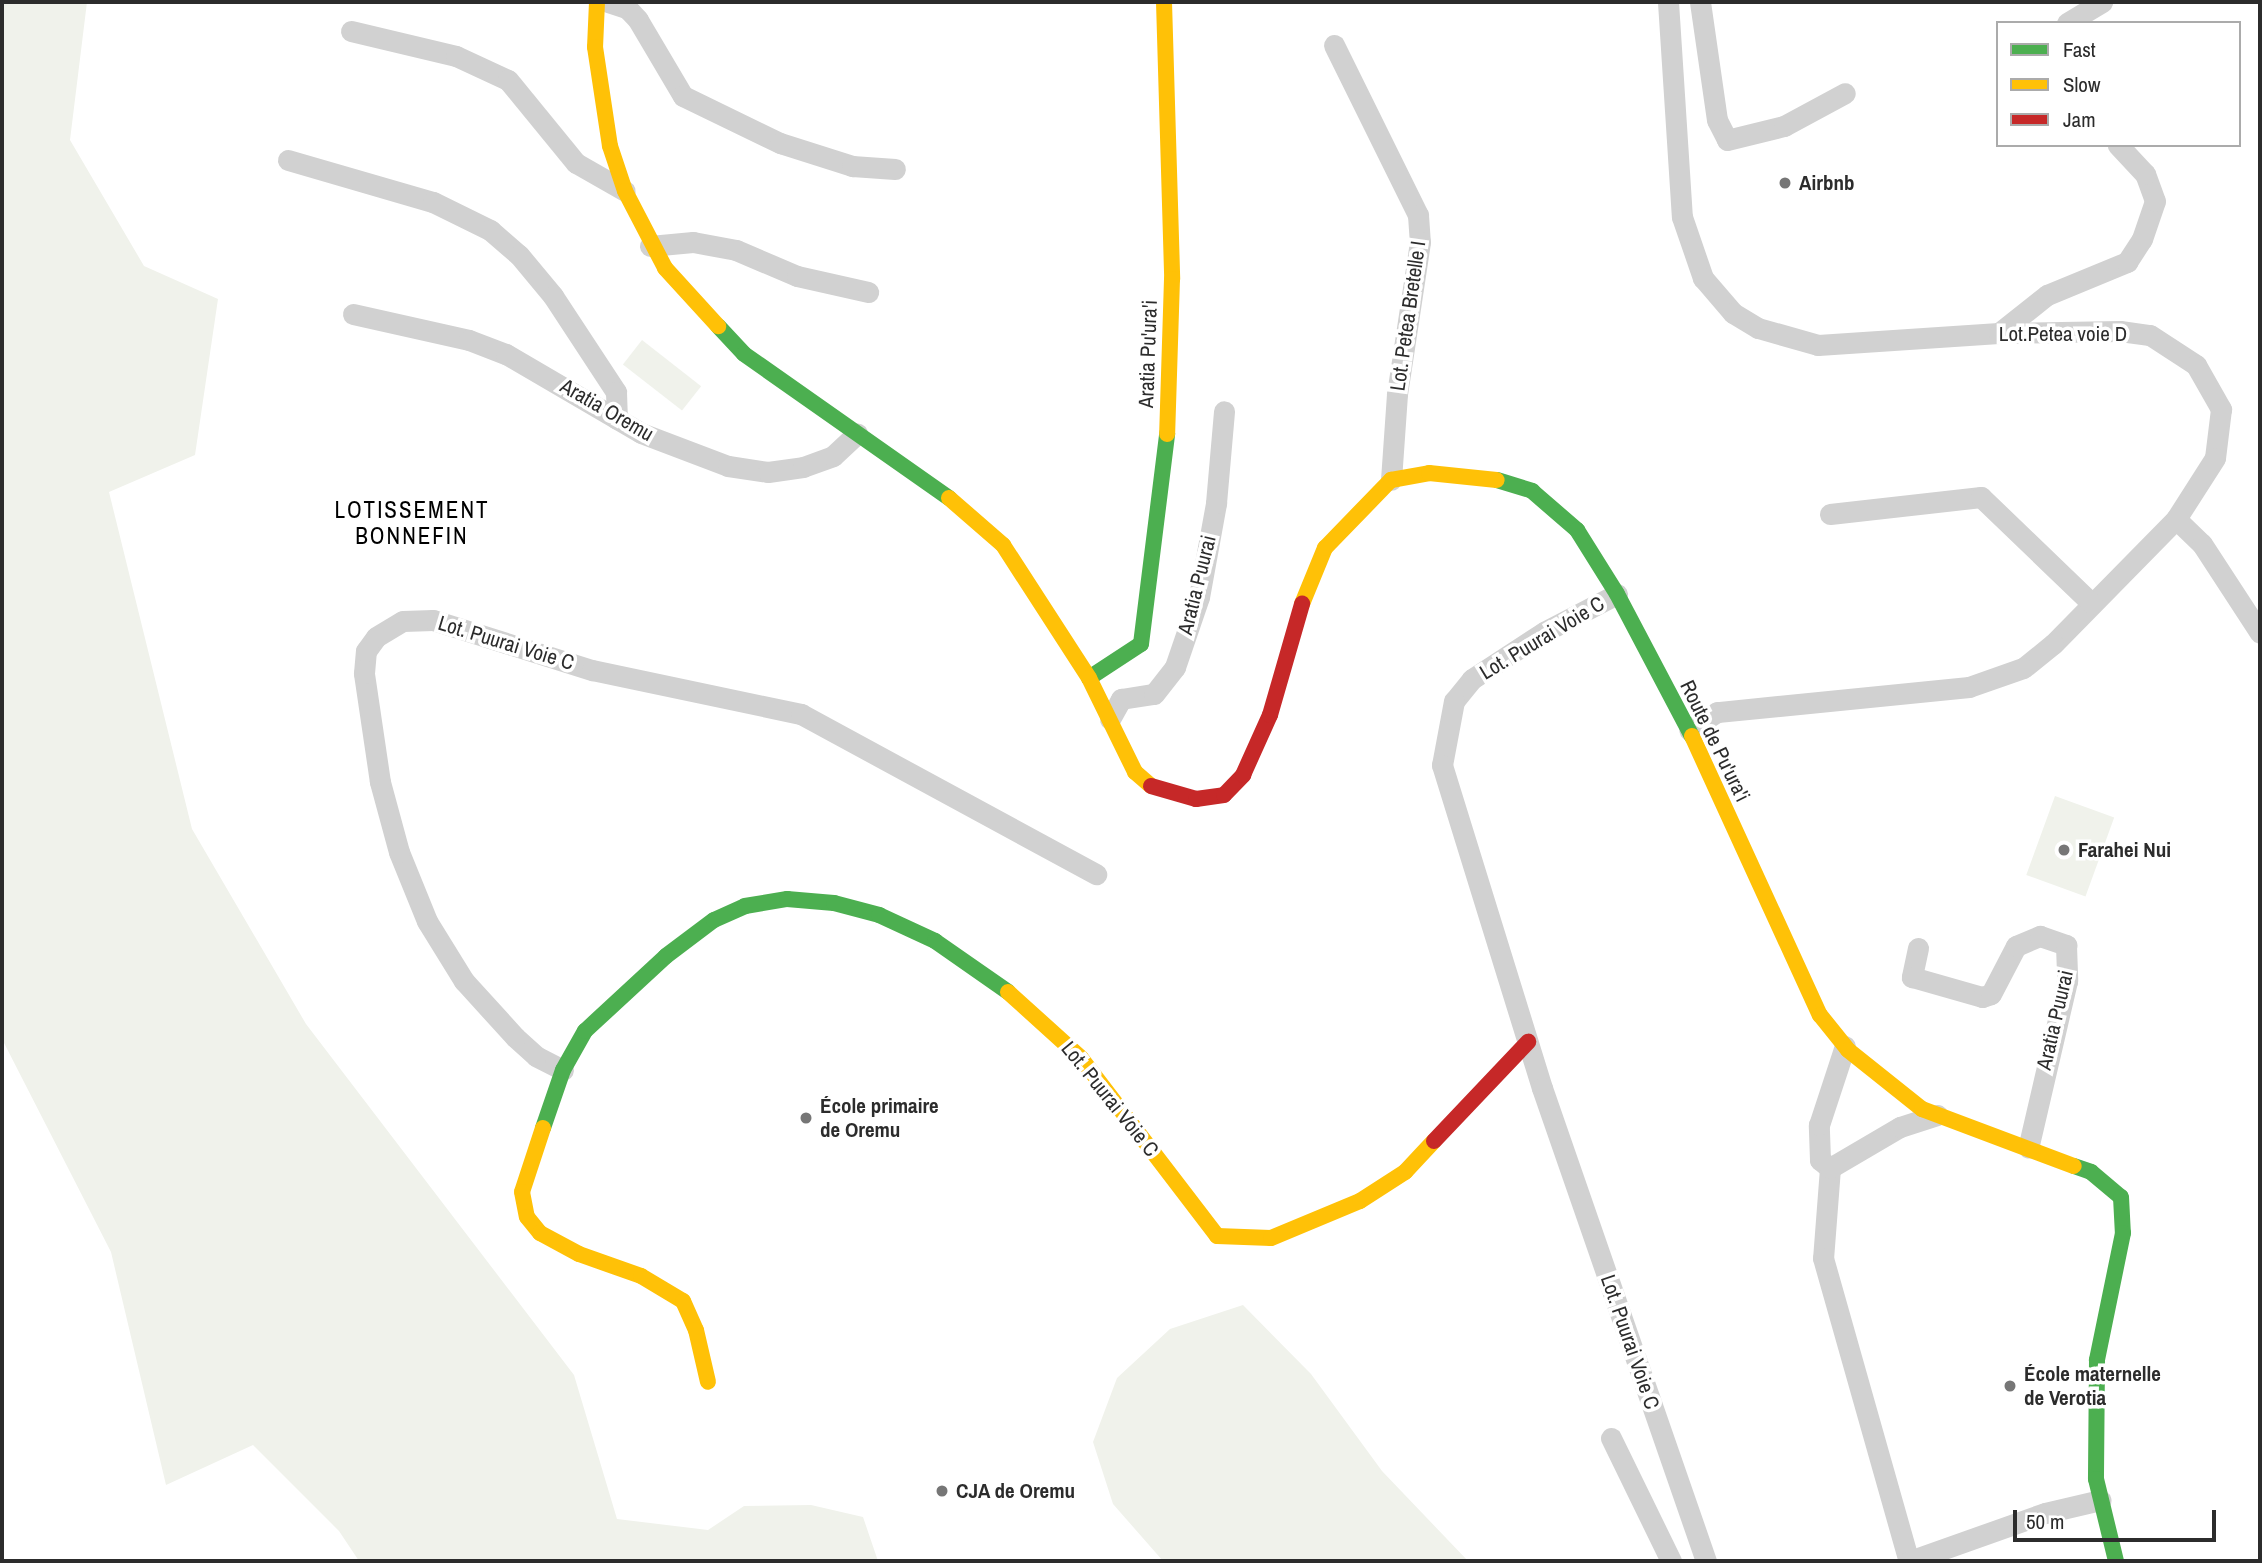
<!DOCTYPE html>
<html>
<head>
<meta charset="utf-8">
<style>
  body { margin:0 }
  #map { position:relative; width:2262px; height:1563px; overflow:hidden; background:#fff; font-family:"Archivo Narrow",sans-serif }
  div>[style] { position:absolute }
  .green>* { inset:0; background:#f0f2eb; transform-origin:0 0 }
  .street>* { height:21px; margin:-10.5px; padding:0 10.5px; transform-origin:10.5px; border-radius:10.5px; background:#d1d1d1 }
  .fast>* { height:16px; margin:-8px; padding:0 8px; transform-origin:8px; border-radius:8px; background:#4caf50 }
  .slow>* { height:16px; margin:-8px; padding:0 8px; transform-origin:8px; border-radius:8px; background:#ffc107 }
  .jam>* { height:16px; margin:-8px; padding:0 8px; transform-origin:8px; border-radius:8px; background:#c62828 }
  .dots>* { width:19px; height:19px; translate:-50% -50%; box-sizing:border-box; border:4px solid #fff; border-radius:50% }
  span { translate:-50% -50%; white-space:nowrap; text-align:center; line-height:1.15; -webkit-text-stroke:7px #fff; paint-order:stroke }
  .poi-label { font-size:21px; color:#2c2c2c; font-weight:700 }
  .left { translate:0 -50%; text-align:left }
  .street-label { font-size:21px; color:#2c2c2c }
  .neighbourhood-label { font-size:23px; color:#000; letter-spacing:2px }
  .frame { position:absolute; inset:0; border:4px solid #2c2c2c; pointer-events:none }
  .legend { position:absolute; left:1996px; top:21px; width:245px; height:126px; box-sizing:border-box; background:#fff; border:2px solid #ababab; margin:0; padding:9px 12px; list-style:none; font-size:21px; color:#2c2c2c }
  .legend li { display:flex; align-items:center; gap:14px; height:35px }
  .legend b { width:35px; border:2px solid #ababab }
  .scale { position:absolute; left:2013px; top:1510px; width:203px; height:32px; box-sizing:border-box; border:4px solid #2c2c2c; border-top:0; padding-left:9px; font-size:21px; line-height:24px; white-space:nowrap; color:#2c2c2c; -webkit-text-stroke:5px #fff; paint-order:stroke }
</style>
</head>
<body>
<div id="map">
  <div class="green">
    <i style="clip-path:polygon(2px 2px,87px 2px,70px 140px,144px 266px,218px 299px,195px 455px,109px 492px,192px 829px,306px 1024px,574px 1375px,617px 1519px,708px 1530px,744px 1506px,811px 1505px,863px 1517px,878px 1561px,359px 1561px,339px 1531px,253px 1445px,166px 1485px,111px 1252px,2px 1039px)"></i>
    <i style="left:642px;top:340px;width:75px;height:31px;rotate:38deg"></i>
    <i style="left:2055px;top:796px;width:63px;height:84px;rotate:20deg"></i>
    <i style="clip-path:polygon(1243px 1305px,1311px 1374px,1382px 1471px,1468px 1561px,1163px 1561px,1113px 1504px,1093px 1442px,1117px 1378px,1170px 1329px)"></i>
  </div>
  <div class="street">
    <i style="left:608px;top:2px;width:20px;rotate:18deg"></i>
    <i style="left:627px;top:8px;width:16px;rotate:47deg"></i>
    <i style="left:638px;top:20px;width:88px;rotate:59.4deg"></i>
    <i style="left:683px;top:96px;width:108px;rotate:25.9deg"></i>
    <i style="left:780px;top:143px;width:76px;rotate:17.7deg"></i>
    <i style="left:852px;top:166px;width:43px;rotate:4deg"></i>
    <i style="left:1668px;top:2px;width:215px;rotate:86.3deg"></i>
    <i style="left:1682px;top:217px;width:65px;rotate:71deg"></i>
    <i style="left:1703px;top:278px;width:46px;rotate:49.4deg"></i>
    <i style="left:1733px;top:313px;width:29px;rotate:31deg"></i>
    <i style="left:1758px;top:328px;width:62px;rotate:15.8deg"></i>
    <i style="left:1818px;top:345px;width:181px;rotate:-3.8deg"></i>
    <i style="left:1999px;top:333px;width:121px;rotate:-0.9deg"></i>
    <i style="left:2120px;top:331px;width:30px;rotate:8deg"></i>
    <i style="left:2150px;top:335px;width:55px;rotate:33.1deg"></i>
    <i style="left:2196px;top:365px;width:51px;rotate:60.4deg"></i>
    <i style="left:2221px;top:409px;width:49px;rotate:97deg"></i>
    <i style="left:2215px;top:458px;width:72px;rotate:122.6deg"></i>
    <i style="left:2176px;top:519px;width:175px;rotate:134.5deg"></i>
    <i style="left:2053px;top:644px;width:38px;rotate:141deg"></i>
    <i style="left:2023px;top:668px;width:57px;rotate:160.6deg"></i>
    <i style="left:1969px;top:687px;width:253px;rotate:174.3deg"></i>
    <i style="left:1717px;top:712px;width:33px;rotate:147deg"></i>
    <i style="left:1700px;top:2px;width:119px;rotate:81.8deg"></i>
    <i style="left:1717px;top:120px;width:22px;rotate:63deg"></i>
    <i style="left:1727px;top:140px;width:59px;rotate:-13.8deg"></i>
    <i style="left:1784px;top:126px;width:69px;rotate:-28.4deg"></i>
    <i style="left:2067px;top:23px;width:41px;rotate:-31deg"></i>
    <i style="left:351px;top:31px;width:108px;rotate:13.4deg"></i>
    <i style="left:456px;top:56px;width:57px;rotate:24.8deg"></i>
    <i style="left:508px;top:80px;width:107px;rotate:50.7deg"></i>
    <i style="left:576px;top:163px;width:56px;rotate:29.7deg"></i>
    <i style="left:1334px;top:45px;width:190px;rotate:63.7deg"></i>
    <i style="left:1418px;top:215px;width:27px;rotate:86deg"></i>
    <i style="left:1420px;top:242px;width:154px;rotate:98.6deg"></i>
    <i style="left:1397px;top:394px;width:86px;rotate:94deg"></i>
    <i style="left:288px;top:160px;width:151px;rotate:16.2deg"></i>
    <i style="left:433px;top:202px;width:64px;rotate:26.2deg"></i>
    <i style="left:490px;top:230px;width:38px;rotate:41deg"></i>
    <i style="left:519px;top:255px;width:53px;rotate:50.3deg"></i>
    <i style="left:553px;top:296px;width:115px;rotate:56.7deg"></i>
    <i style="left:616px;top:392px;width:27px;rotate:88deg"></i>
    <i style="left:650px;top:246px;width:43px;rotate:-5.3deg"></i>
    <i style="left:693px;top:242px;width:44px;rotate:10.5deg"></i>
    <i style="left:736px;top:250px;width:66px;rotate:23.1deg"></i>
    <i style="left:797px;top:276px;width:73px;rotate:12.7deg"></i>
    <i style="left:353px;top:314px;width:119px;rotate:12.6deg"></i>
    <i style="left:469px;top:340px;width:40px;rotate:21deg"></i>
    <i style="left:506px;top:354px;width:156px;rotate:30.3deg"></i>
    <i style="left:641px;top:433px;width:93px;rotate:20.8deg"></i>
    <i style="left:728px;top:466px;width:40px;rotate:8.5deg"></i>
    <i style="left:768px;top:472px;width:35px;rotate:-8deg"></i>
    <i style="left:803px;top:467px;width:32px;rotate:-20deg"></i>
    <i style="left:833px;top:456px;width:33px;rotate:-43deg"></i>
    <i style="left:1999px;top:333px;width:61px;rotate:-38.4deg"></i>
    <i style="left:2047px;top:295px;width:87px;rotate:-22.4deg"></i>
    <i style="left:2127px;top:262px;width:27px;rotate:-57deg"></i>
    <i style="left:2142px;top:239px;width:40px;rotate:-71.1deg"></i>
    <i style="left:2155px;top:201px;width:29px;rotate:-110deg"></i>
    <i style="left:2145px;top:174px;width:40px;rotate:-133deg"></i>
    <i style="left:1830px;top:514px;width:152px;rotate:-6.4deg"></i>
    <i style="left:1981px;top:497px;width:154px;rotate:43.9deg"></i>
    <i style="left:2176px;top:519px;width:36px;rotate:44deg"></i>
    <i style="left:2202px;top:544px;width:106px;rotate:56.9deg"></i>
    <i style="left:1617px;top:594px;width:82px;rotate:152.5deg"></i>
    <i style="left:1544px;top:632px;width:86px;rotate:146.9deg"></i>
    <i style="left:1472px;top:679px;width:28px;rotate:129deg"></i>
    <i style="left:1454px;top:701px;width:65px;rotate:100.6deg"></i>
    <i style="left:1442px;top:765px;width:338px;rotate:72.8deg"></i>
    <i style="left:1542px;top:1088px;width:501px;rotate:70.88deg"></i>
    <i style="left:1110px;top:719px;width:23px;rotate:-61deg"></i>
    <i style="left:1121px;top:699px;width:33px;rotate:-9deg"></i>
    <i style="left:1154px;top:694px;width:34px;rotate:-52deg"></i>
    <i style="left:1175px;top:667px;width:74px;rotate:-71.1deg"></i>
    <i style="left:1199px;top:597px;width:96px;rotate:-79.7deg"></i>
    <i style="left:1216px;top:503px;width:92px;rotate:-85deg"></i>
    <i style="left:1918px;top:948px;width:30px;rotate:102deg"></i>
    <i style="left:1912px;top:977px;width:73px;rotate:15.9deg"></i>
    <i style="left:1982px;top:997px;width:9px;rotate:-18deg"></i>
    <i style="left:1991px;top:994px;width:54px;rotate:-62.5deg"></i>
    <i style="left:2016px;top:946px;width:26px;rotate:-23deg"></i>
    <i style="left:2040px;top:936px;width:28px;rotate:19deg"></i>
    <i style="left:2066px;top:945px;width:36px;rotate:88deg"></i>
    <i style="left:2067px;top:981px;width:171px;rotate:103.1deg"></i>
    <i style="left:563px;top:1070px;width:30px;rotate:-153deg"></i>
    <i style="left:536px;top:1056px;width:28px;rotate:-138deg"></i>
    <i style="left:515px;top:1037px;width:76px;rotate:-132.3deg"></i>
    <i style="left:464px;top:981px;width:70px;rotate:-121.7deg"></i>
    <i style="left:427px;top:921px;width:74px;rotate:-112.1deg"></i>
    <i style="left:399px;top:852px;width:73px;rotate:-105.2deg"></i>
    <i style="left:380px;top:782px;width:110px;rotate:-98.4deg"></i>
    <i style="left:364px;top:673px;width:22px;rotate:-85deg"></i>
    <i style="left:366px;top:651px;width:17px;rotate:-54deg"></i>
    <i style="left:376px;top:637px;width:31px;rotate:-31deg"></i>
    <i style="left:403px;top:621px;width:30px;rotate:-2deg"></i>
    <i style="left:433px;top:620px;width:167px;rotate:17.5deg"></i>
    <i style="left:592px;top:670px;width:214px;rotate:11.9deg"></i>
    <i style="left:801px;top:714px;width:336px;rotate:28.5deg"></i>
    <i style="left:1830px;top:1168px;width:90px;rotate:94.4deg"></i>
    <i style="left:1823px;top:1258px;width:315px;rotate:74.2deg"></i>
    <i style="left:1830px;top:1168px;width:13px;rotate:-141deg"></i>
    <i style="left:1820px;top:1160px;width:35px;rotate:-92deg"></i>
    <i style="left:1819px;top:1125px;width:83px;rotate:-71.8deg"></i>
    <i style="left:1830px;top:1168px;width:81px;rotate:-30.4deg"></i>
    <i style="left:1900px;top:1127px;width:39px;rotate:-18deg"></i>
    <i style="left:1611px;top:1438px;width:137px;rotate:64deg"></i>
    <i style="left:1910px;top:1561px;width:143px;rotate:-19.6deg"></i>
    <i style="left:2045px;top:1513px;width:57px;rotate:-13.1deg"></i>
  </div>
  <div class="fast">
    <i style="left:718px;top:326px;width:38px;rotate:47deg"></i>
    <i style="left:744px;top:354px;width:251px;rotate:35.1deg"></i>
    <i style="left:1497px;top:480px;width:37px;rotate:17deg"></i>
    <i style="left:1532px;top:491px;width:60px;rotate:40.9deg"></i>
    <i style="left:1577px;top:530px;width:75px;rotate:58deg"></i>
    <i style="left:1617px;top:594px;width:161px;rotate:62.2deg"></i>
    <i style="left:1089px;top:678px;width:62px;rotate:-33.2deg"></i>
    <i style="left:1141px;top:644px;width:212px;rotate:-82.9deg"></i>
    <i style="left:543px;top:1128px;width:61px;rotate:-71deg"></i>
    <i style="left:563px;top:1070px;width:45px;rotate:-60.6deg"></i>
    <i style="left:585px;top:1031px;width:110px;rotate:-42.8deg"></i>
    <i style="left:666px;top:956px;width:60px;rotate:-36.9deg"></i>
    <i style="left:714px;top:920px;width:34px;rotate:-24deg"></i>
    <i style="left:745px;top:906px;width:43px;rotate:-9.5deg"></i>
    <i style="left:787px;top:899px;width:47px;rotate:4.9deg"></i>
    <i style="left:834px;top:903px;width:47px;rotate:14.9deg"></i>
    <i style="left:879px;top:915px;width:62px;rotate:24.9deg"></i>
    <i style="left:935px;top:941px;width:89px;rotate:34.9deg"></i>
    <i style="left:2074px;top:1166px;width:18px;rotate:19deg"></i>
    <i style="left:2091px;top:1172px;width:39px;rotate:40deg"></i>
    <i style="left:2121px;top:1197px;width:36px;rotate:87deg"></i>
    <i style="left:2123px;top:1233px;width:130px;rotate:101.6deg"></i>
    <i style="left:2097px;top:1360px;width:119px;rotate:90.5deg"></i>
    <i style="left:2096px;top:1479px;width:84px;rotate:76.3deg"></i>
  </div>
  <div class="slow">
    <i style="left:597px;top:2px;width:45px;rotate:92.5deg"></i>
    <i style="left:595px;top:47px;width:100px;rotate:81.4deg"></i>
    <i style="left:610px;top:146px;width:47px;rotate:71.6deg"></i>
    <i style="left:625px;top:191px;width:87px;rotate:62.5deg"></i>
    <i style="left:665px;top:268px;width:79px;rotate:47.6deg"></i>
    <i style="left:1164px;top:2px;width:277px;rotate:88.3deg"></i>
    <i style="left:1172px;top:279px;width:155px;rotate:91.8deg"></i>
    <i style="left:949px;top:498px;width:72px;rotate:41deg"></i>
    <i style="left:1003px;top:545px;width:158px;rotate:57.1deg"></i>
    <i style="left:1089px;top:678px;width:105px;rotate:63.9deg"></i>
    <i style="left:1135px;top:772px;width:21px;rotate:41deg"></i>
    <i style="left:1302px;top:604px;width:61px;rotate:-67.7deg"></i>
    <i style="left:1325px;top:548px;width:95px;rotate:-45.9deg"></i>
    <i style="left:1391px;top:480px;width:39px;rotate:-10deg"></i>
    <i style="left:1429px;top:473px;width:68px;rotate:5.9deg"></i>
    <i style="left:1692px;top:736px;width:307px;rotate:65.4deg"></i>
    <i style="left:1820px;top:1015px;width:45px;rotate:51.3deg"></i>
    <i style="left:1848px;top:1050px;width:95px;rotate:38.6deg"></i>
    <i style="left:1922px;top:1109px;width:162px;rotate:20.6deg"></i>
    <i style="left:1008px;top:992px;width:98px;rotate:42.1deg"></i>
    <i style="left:1081px;top:1058px;width:224px;rotate:52.6deg"></i>
    <i style="left:1217px;top:1236px;width:54px;rotate:2.1deg"></i>
    <i style="left:1271px;top:1238px;width:96px;rotate:-22.6deg"></i>
    <i style="left:1360px;top:1201px;width:54px;rotate:-32.8deg"></i>
    <i style="left:1405px;top:1172px;width:42px;rotate:-46.9deg"></i>
    <i style="left:543px;top:1128px;width:67px;rotate:108.2deg"></i>
    <i style="left:522px;top:1192px;width:25px;rotate:79deg"></i>
    <i style="left:527px;top:1217px;width:21px;rotate:51deg"></i>
    <i style="left:540px;top:1233px;width:44px;rotate:28.3deg"></i>
    <i style="left:579px;top:1254px;width:66px;rotate:19.5deg"></i>
    <i style="left:641px;top:1276px;width:49px;rotate:30.8deg"></i>
    <i style="left:683px;top:1301px;width:32px;rotate:66deg"></i>
    <i style="left:696px;top:1330px;width:53px;rotate:77deg"></i>
  </div>
  <div class="jam">
    <i style="left:1151px;top:786px;width:47px;rotate:16.1deg"></i>
    <i style="left:1196px;top:799px;width:28px;rotate:-8deg"></i>
    <i style="left:1224px;top:795px;width:28px;rotate:-46deg"></i>
    <i style="left:1243px;top:775px;width:66px;rotate:-65.8deg"></i>
    <i style="left:1270px;top:715px;width:116px;rotate:-73.9deg"></i>
    <i style="left:1434px;top:1141px;width:137px;rotate:-46.5deg"></i>
  </div>
  <div class="dots">
    <i style="left:1785px;top:183px;background:#767676"></i>
    <i style="left:2064px;top:850px;background:#767676"></i>
    <i style="left:806px;top:1118px;background:#767676"></i>
    <i style="left:2010px;top:1386px;background:#767676"></i>
    <i style="left:942px;top:1491px;background:#767676"></i>
  </div>
  <div class="poi-label">
    <span class="left" style="left:1799px;top:183px">Airbnb</span>
    <span class="left" style="left:2078px;top:850px">Farahei Nui</span>
    <span class="left" style="left:820px;top:1118px">École primaire<br>de Oremu</span>
    <span class="left" style="left:2024px;top:1386px">École maternelle<br>de Verotia</span>
    <span class="left" style="left:956px;top:1491px">CJA de Oremu</span>
  </div>
  <div class="street-label">
    <span style="left:1408px;top:316px;rotate:-82deg">Lot. Petea Bretelle I</span>
    <span style="left:2063px;top:334px">Lot.Petea voie D</span>
    <span style="left:1148px;top:354px;rotate:-88deg">Aratia Pu'ura'i</span>
    <span style="left:607px;top:410px;rotate:30deg">Aratia Oremu</span>
    <span style="left:1197px;top:585px;rotate:-76deg">Aratia Puurai</span>
    <span style="left:1542px;top:638px;rotate:-31deg">Lot. Puurai Voie C</span>
    <span style="left:506px;top:643px;rotate:17deg">Lot. Puurai Voie C</span>
    <span style="left:1715px;top:741px;rotate:64deg">Route de Pu'ura'i</span>
    <span style="left:2055px;top:1020px;rotate:-77deg">Aratia Puurai</span>
    <span style="left:1110px;top:1099px;rotate:51deg">Lot. Puurai Voie C</span>
    <span style="left:1630px;top:1342px;rotate:71deg">Lot. Puurai Voie C</span>
  </div>
  <div class="neighbourhood-label">
    <span style="left:412px;top:523px">LOTISSEMENT<br>BONNEFIN</span>
  </div>
  <div class="frame"></div>
  <ul class="legend">
  <li><b style="height:9px;background:#4caf50"></b>Fast</li>
  <li><b style="height:9px;background:#ffc107"></b>Slow</li>
  <li><b style="height:9px;background:#c62828"></b>Jam</li>
  </ul>
  <div class="scale">50 m</div>
</div>
</body>
</html>
